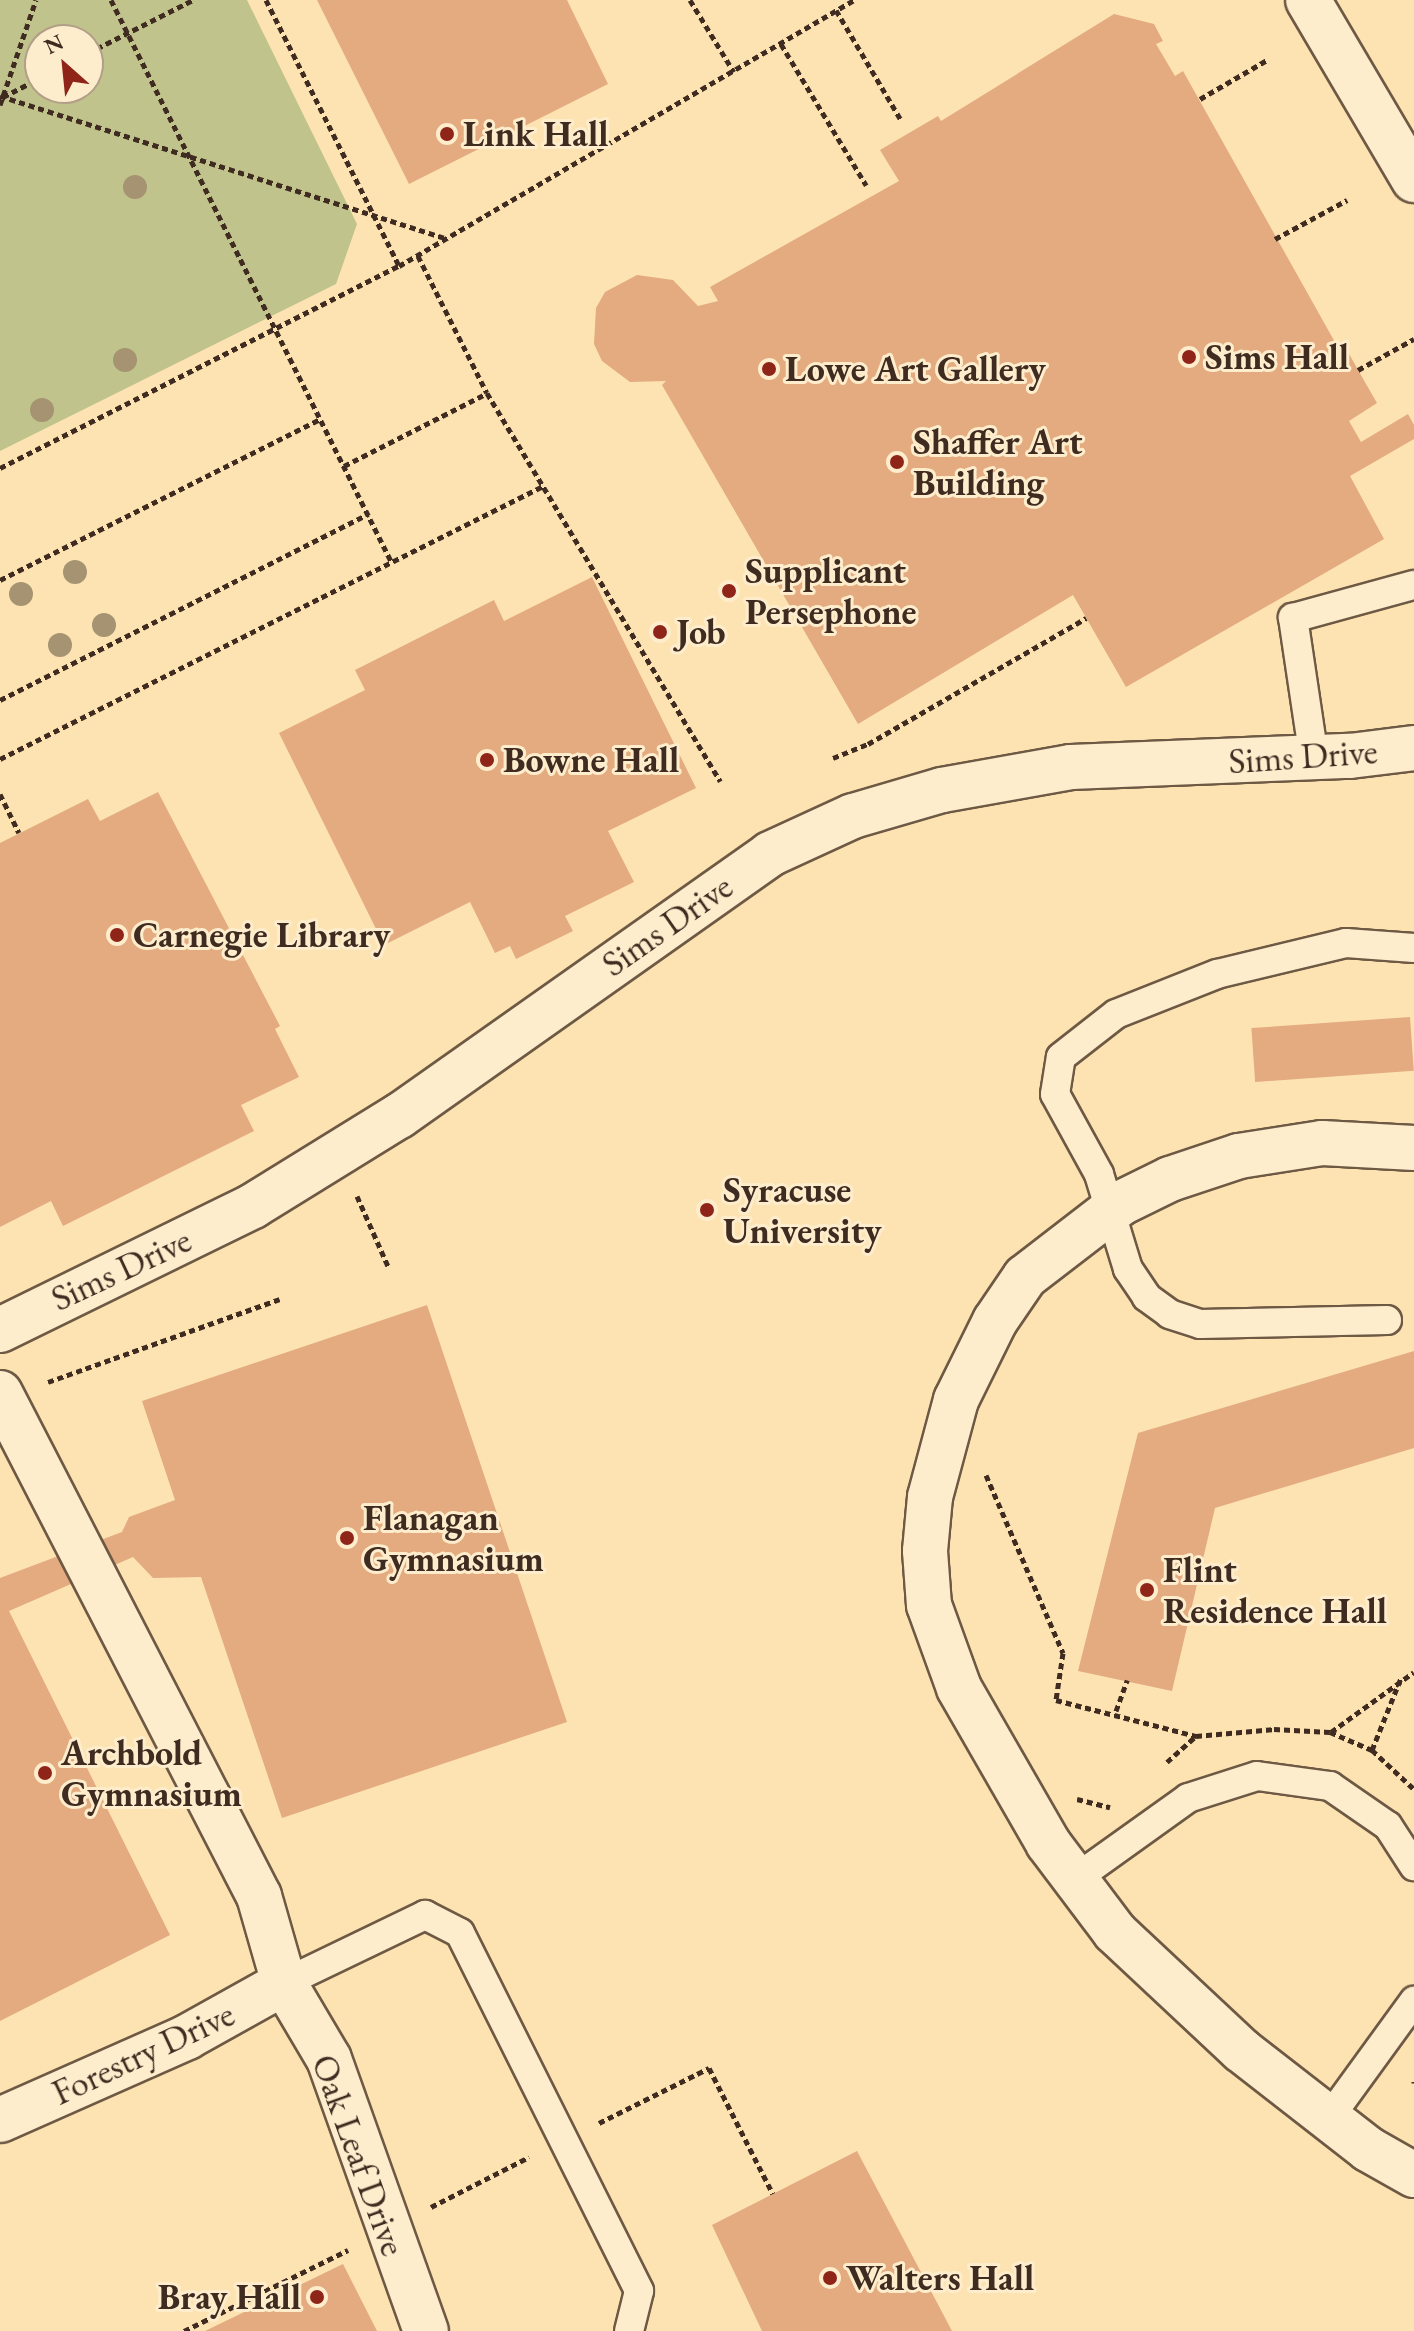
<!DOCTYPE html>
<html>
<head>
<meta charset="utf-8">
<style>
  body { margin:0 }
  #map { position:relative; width:1414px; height:2331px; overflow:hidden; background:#fde3b2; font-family:"EB Garamond",serif }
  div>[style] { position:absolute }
  .green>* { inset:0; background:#c0c38c }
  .building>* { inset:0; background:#e3ab7f; transform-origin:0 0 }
  .path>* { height:5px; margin-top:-2.5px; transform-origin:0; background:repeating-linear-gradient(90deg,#3f2b20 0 6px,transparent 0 10px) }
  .roads { filter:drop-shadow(2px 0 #6e5944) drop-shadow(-2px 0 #6e5944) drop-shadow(0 2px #6e5944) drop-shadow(0 -2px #6e5944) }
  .service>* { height:28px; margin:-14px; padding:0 14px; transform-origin:14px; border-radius:14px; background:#feedcd }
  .minor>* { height:44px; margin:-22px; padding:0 22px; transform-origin:22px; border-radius:22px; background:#feedcd }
  .trees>* { width:24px; height:24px; margin:-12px; border-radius:50%; background:#a69371 }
  .dots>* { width:22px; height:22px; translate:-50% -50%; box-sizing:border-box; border:4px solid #feedcd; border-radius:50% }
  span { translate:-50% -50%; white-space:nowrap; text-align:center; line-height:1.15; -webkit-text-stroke:6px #feedcd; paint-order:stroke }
  .poi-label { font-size:36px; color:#3f2b20; font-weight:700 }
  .left { translate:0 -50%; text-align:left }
  .right { translate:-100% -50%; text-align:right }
  .street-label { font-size:36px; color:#3f2b20 }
  .north { position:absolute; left:24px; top:24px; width:80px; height:80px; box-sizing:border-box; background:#feedcd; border:2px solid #b29f88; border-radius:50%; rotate:333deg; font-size:22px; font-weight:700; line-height:32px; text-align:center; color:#3f2b20 }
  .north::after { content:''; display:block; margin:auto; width:28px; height:36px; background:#8f2418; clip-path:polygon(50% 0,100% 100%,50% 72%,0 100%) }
</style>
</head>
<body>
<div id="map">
  <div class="green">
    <i style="clip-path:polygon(evenodd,0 0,247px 0,357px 224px,336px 284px,0 451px,0 0,40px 40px,88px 40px,88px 88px,40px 88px,40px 40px)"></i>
  </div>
  <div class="building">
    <i style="clip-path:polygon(317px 0,567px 0,608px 84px,409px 184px)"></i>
    <i style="clip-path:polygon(1114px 14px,1154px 24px,1163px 41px,1156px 44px,1175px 76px,1183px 71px,1336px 344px,1342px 341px,1358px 370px,1377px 403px,1349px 421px,1361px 442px,1408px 414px,1414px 425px,1414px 439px,1350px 476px,1384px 539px,1126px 687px,1073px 595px,858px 724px,662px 385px,666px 381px,630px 382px,602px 361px,594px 344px,596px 308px,605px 292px,637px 275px,673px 280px,698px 306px,718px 301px,710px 287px,899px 181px,880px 150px,938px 116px,941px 121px)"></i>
    <i style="clip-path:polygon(592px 577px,696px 788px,608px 831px,634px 882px,565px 916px,573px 931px,516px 959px,510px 946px,495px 953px,470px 902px,384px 945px,279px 733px,365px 690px,355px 670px,494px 600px,504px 621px)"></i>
    <i style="clip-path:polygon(158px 792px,280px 1026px,275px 1029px,299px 1077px,241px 1105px,254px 1131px,63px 1226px,51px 1201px,0 1227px,0 843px,88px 799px,100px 821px)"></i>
    <i style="left:1410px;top:1017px;width:54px;height:159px;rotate:86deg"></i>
    <i style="clip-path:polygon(427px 1305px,567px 1722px,282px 1818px,201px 1577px,153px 1578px,133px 1557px,9px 1611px,170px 1935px,0 2021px,0 1578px,122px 1532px,129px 1517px,175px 1500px,142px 1401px)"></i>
    <i style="clip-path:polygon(1414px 1351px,1414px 1448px,1215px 1508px,1172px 1691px,1078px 1671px,1138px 1433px)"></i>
    <i style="clip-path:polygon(857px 2151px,952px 2331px,762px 2331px,712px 2225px)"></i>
    <i style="clip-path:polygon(343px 2264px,377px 2331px,205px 2331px)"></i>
  </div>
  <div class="path">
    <i style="left:111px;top:0;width:629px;rotate:63.48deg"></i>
    <i style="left:266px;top:0;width:297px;rotate:63.4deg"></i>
    <i style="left:690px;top:0;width:84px;rotate:58.6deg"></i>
    <i style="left:836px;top:10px;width:128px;rotate:59.4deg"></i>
    <i style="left:781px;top:44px;width:165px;rotate:58.9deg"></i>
    <i style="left:88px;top:53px;width:118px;rotate:-26.8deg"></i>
    <i style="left:0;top:96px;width:469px;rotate:17.7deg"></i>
    <i style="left:3px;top:97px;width:42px;rotate:-27.2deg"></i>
    <i style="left:1200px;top:99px;width:78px;rotate:-30.2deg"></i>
    <i style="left:0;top:105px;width:111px;rotate:-71.1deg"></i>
    <i style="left:1275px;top:239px;width:82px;rotate:-28.4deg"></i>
    <i style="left:418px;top:256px;width:153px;rotate:63.3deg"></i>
    <i style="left:487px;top:393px;width:453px;rotate:59deg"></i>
    <i style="left:1358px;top:370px;width:64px;rotate:-29deg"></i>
    <i style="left:344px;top:466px;width:161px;rotate:-27deg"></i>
    <i style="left:0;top:468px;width:447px;rotate:-26.9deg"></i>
    <i style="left:399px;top:266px;width:527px;rotate:-30.31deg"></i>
    <i style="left:0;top:580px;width:358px;rotate:-26.7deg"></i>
    <i style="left:0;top:700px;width:413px;rotate:-26.8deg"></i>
    <i style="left:833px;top:758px;width:38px;rotate:-22deg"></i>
    <i style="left:868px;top:744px;width:252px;rotate:-30deg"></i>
    <i style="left:0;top:759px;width:608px;rotate:-26.69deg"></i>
    <i style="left:0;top:794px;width:43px;rotate:64deg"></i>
    <i style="left:357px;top:1196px;width:77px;rotate:66.1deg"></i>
    <i style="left:48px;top:1382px;width:246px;rotate:-19.7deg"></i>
    <i style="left:986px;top:1475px;width:194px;rotate:66.6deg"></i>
    <i style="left:1063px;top:1653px;width:48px;rotate:98.5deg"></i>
    <i style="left:1056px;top:1700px;width:145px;rotate:14.4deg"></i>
    <i style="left:1196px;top:1736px;width:78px;rotate:-5.1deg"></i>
    <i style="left:1274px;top:1729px;width:56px;rotate:3.1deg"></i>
    <i style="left:1330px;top:1732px;width:46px;rotate:23.2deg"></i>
    <i style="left:1372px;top:1750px;width:57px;rotate:42.9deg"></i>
    <i style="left:1116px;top:1711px;width:33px;rotate:-70deg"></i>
    <i style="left:1331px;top:1732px;width:102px;rotate:-35.9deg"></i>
    <i style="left:1372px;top:1750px;width:78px;rotate:-68.1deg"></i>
    <i style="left:1167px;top:1762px;width:38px;rotate:-42deg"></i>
    <i style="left:1077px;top:1799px;width:34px;rotate:14deg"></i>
    <i style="left:1414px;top:2081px;width:2px;rotate:90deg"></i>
    <i style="left:599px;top:2123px;width:123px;rotate:-26.6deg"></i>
    <i style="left:709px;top:2068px;width:141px;rotate:63.1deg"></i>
    <i style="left:431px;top:2207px;width:110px;rotate:-27deg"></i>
    <i style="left:184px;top:2331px;width:183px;rotate:-26.3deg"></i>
  </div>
  <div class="roads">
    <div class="service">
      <i style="left:1314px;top:758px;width:142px;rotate:-98.5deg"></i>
      <i style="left:1293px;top:618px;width:125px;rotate:-15.3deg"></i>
      <i style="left:1387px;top:1320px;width:187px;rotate:178.8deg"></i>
      <i style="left:1200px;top:1324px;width:32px;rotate:-162deg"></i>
      <i style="left:1170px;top:1314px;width:29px;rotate:-144deg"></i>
      <i style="left:1147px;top:1297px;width:34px;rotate:-124deg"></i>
      <i style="left:1128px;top:1269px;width:99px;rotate:-107deg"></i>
      <i style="left:1099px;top:1174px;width:91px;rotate:-118.8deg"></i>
      <i style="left:1055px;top:1094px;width:37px;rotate:-81deg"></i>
      <i style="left:1061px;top:1057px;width:70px;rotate:-38deg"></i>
      <i style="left:1116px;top:1014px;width:109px;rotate:-21.6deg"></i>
      <i style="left:1217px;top:974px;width:133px;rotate:-13.5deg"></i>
      <i style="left:1346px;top:943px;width:68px;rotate:4.2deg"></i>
      <i style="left:1075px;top:1879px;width:139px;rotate:-35.6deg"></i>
      <i style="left:1188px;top:1798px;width:72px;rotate:-17.7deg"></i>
      <i style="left:1257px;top:1776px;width:74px;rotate:7.8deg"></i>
      <i style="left:1330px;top:1786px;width:70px;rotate:34.6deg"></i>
      <i style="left:1388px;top:1826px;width:48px;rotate:57deg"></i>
      <i style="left:284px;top:1983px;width:157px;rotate:-25.7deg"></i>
      <i style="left:425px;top:1915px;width:39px;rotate:27deg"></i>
      <i style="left:460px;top:1933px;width:400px;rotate:63.4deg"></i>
      <i style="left:639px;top:2291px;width:41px;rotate:104deg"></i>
      <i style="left:1329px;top:2118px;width:145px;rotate:-54deg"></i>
    </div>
    <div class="minor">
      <i style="left:1308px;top:0;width:209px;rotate:59.5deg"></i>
      <i style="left:1414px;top:1148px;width:92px;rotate:-176.9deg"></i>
      <i style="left:1322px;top:1143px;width:84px;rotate:171.1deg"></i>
      <i style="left:1239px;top:1156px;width:73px;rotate:161.6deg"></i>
      <i style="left:1170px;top:1179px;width:55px;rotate:153.9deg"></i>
      <i style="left:1121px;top:1203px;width:121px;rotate:142.4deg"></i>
      <i style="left:1025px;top:1277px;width:53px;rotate:124.3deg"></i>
      <i style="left:995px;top:1321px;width:88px;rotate:116.3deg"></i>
      <i style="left:956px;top:1400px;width:100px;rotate:105deg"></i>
      <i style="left:930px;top:1497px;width:54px;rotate:95.3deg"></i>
      <i style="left:925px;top:1551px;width:54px;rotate:85.8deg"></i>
      <i style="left:929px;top:1605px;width:88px;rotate:70.1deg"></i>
      <i style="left:959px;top:1688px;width:179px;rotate:60.1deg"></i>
      <i style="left:1048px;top:1843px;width:111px;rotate:53deg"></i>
      <i style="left:1115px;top:1932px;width:173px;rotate:43.1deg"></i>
      <i style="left:1241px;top:2050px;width:161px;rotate:37.9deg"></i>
      <i style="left:1368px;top:2149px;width:53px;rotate:29.5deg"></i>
      <i style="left:0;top:1330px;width:282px;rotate:-26.1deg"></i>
      <i style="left:253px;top:1206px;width:172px;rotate:-31.7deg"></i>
      <i style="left:399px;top:1116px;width:454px;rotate:-35.2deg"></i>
      <i style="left:770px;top:854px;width:91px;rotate:-24.6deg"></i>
      <i style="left:853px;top:816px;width:93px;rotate:-16.3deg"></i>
      <i style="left:942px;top:790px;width:131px;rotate:-10.1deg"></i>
      <i style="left:1071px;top:767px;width:279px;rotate:-2.3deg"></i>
      <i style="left:1350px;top:756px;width:64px;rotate:-7.1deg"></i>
      <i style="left:0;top:1393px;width:566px;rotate:62.76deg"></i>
      <i style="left:259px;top:1896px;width:91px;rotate:74deg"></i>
      <i style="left:284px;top:1983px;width:88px;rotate:59.4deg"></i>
      <i style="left:329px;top:2059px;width:289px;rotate:70.4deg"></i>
      <i style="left:0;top:2120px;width:205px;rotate:-23.9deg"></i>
      <i style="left:187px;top:2037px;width:111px;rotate:-29.1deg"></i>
    </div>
  </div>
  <div class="trees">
    <i style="left:135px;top:187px"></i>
    <i style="left:125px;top:360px"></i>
    <i style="left:42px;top:410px"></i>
    <i style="left:75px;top:572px"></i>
    <i style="left:21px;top:594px"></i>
    <i style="left:104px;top:625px"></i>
    <i style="left:60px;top:645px"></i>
  </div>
  <div class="dots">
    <i style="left:447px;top:134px;background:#8f2418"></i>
    <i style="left:1189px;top:357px;background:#8f2418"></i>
    <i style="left:769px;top:369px;background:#8f2418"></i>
    <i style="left:897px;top:462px;background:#8f2418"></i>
    <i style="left:729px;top:591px;background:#8f2418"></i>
    <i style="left:660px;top:632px;background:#8f2418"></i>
    <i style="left:487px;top:760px;background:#8f2418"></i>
    <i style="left:117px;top:935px;background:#8f2418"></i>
    <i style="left:707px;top:1210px;background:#8f2418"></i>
    <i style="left:347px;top:1538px;background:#8f2418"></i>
    <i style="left:1147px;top:1590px;background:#8f2418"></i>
    <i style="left:45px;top:1773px;background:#8f2418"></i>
    <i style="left:830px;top:2278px;background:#8f2418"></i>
    <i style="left:317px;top:2297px;background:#8f2418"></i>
  </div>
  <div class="poi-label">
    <span class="left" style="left:463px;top:134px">Link Hall</span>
    <span class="left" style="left:1205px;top:357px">Sims Hall</span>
    <span class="left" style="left:785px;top:369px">Lowe Art Gallery</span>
    <span class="left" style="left:913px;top:462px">Shaffer Art<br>Building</span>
    <span class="left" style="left:745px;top:591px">Supplicant<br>Persephone</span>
    <span class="left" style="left:676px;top:632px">Job</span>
    <span class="left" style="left:503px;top:760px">Bowne Hall</span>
    <span class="left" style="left:133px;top:935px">Carnegie Library</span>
    <span class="left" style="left:723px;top:1210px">Syracuse<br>University</span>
    <span class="left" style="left:363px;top:1538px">Flanagan<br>Gymnasium</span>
    <span class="left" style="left:1163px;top:1590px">Flint<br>Residence Hall</span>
    <span class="left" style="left:61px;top:1773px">Archbold<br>Gymnasium</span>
    <span class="left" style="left:846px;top:2278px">Walters Hall</span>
    <span class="right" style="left:301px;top:2297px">Bray Hall</span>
  </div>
  <div class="street-label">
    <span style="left:1303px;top:756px;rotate:-4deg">Sims Drive</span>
    <span style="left:667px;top:925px;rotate:-35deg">Sims Drive</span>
    <span style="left:121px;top:1269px;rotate:-25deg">Sims Drive</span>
    <span style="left:143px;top:2053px;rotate:-25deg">Forestry Drive</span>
    <span style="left:359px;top:2155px;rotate:70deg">Oak Leaf Drive</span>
  </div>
  <div class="north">N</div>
</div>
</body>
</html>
